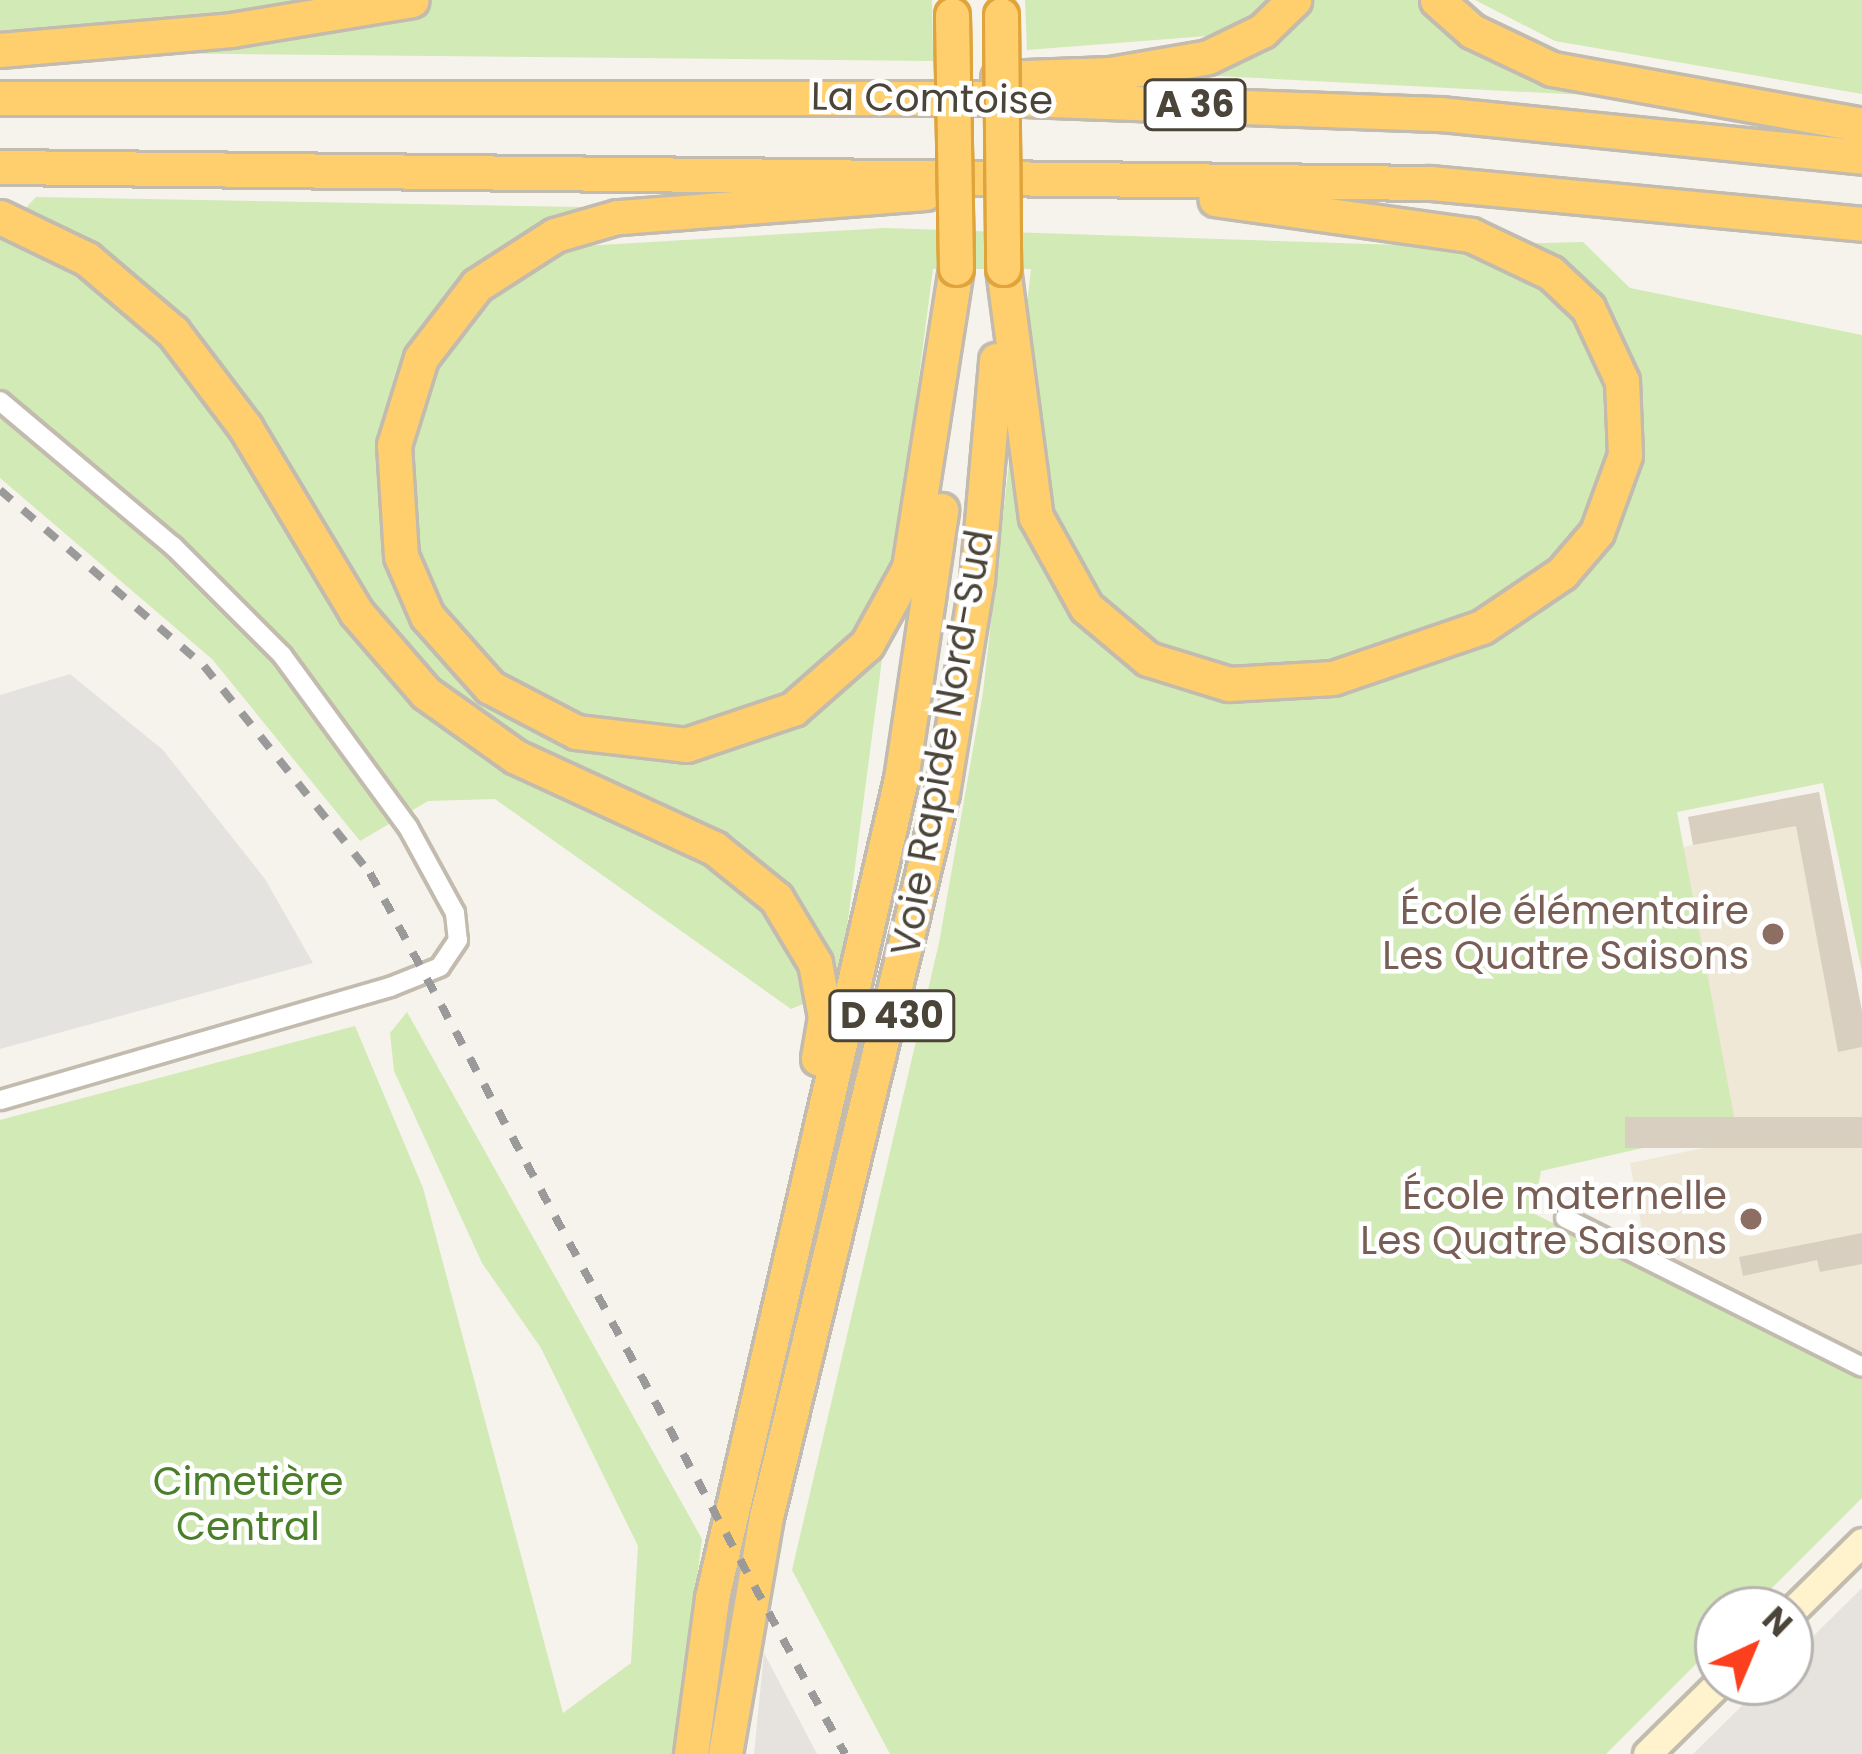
<!DOCTYPE html>
<html>
<head>
<meta charset="utf-8">
<style>
  body { margin:0 }
  #map { position:relative; width:1862px; height:1754px; overflow:hidden; background:#f6f3ec; font-family:Poppins,sans-serif }
  div>[style] { position:absolute }
  .industrial>* { inset:0; background:#e6e2dd }
  .education>* { inset:0; background:#efe8d6 }
  .green>* { inset:0; background:#d2eab5 }
  .parking>* { inset:0; background:#e5e3e0 }
  .building>* { inset:0; background:#d8cfc1; transform-origin:0 0 }
  .roads { filter:drop-shadow(3px 0 #c2bbae) drop-shadow(-3px 0 #c2bbae) drop-shadow(0 3px #c2bbae) drop-shadow(0 -3px #c2bbae) }
  .street>* { height:18px; margin:-9px; padding:0 9px; transform-origin:9px; border-radius:9px; background:#fff }
  .secondary>* { height:27px; margin:-13.5px; padding:0 13.5px; transform-origin:13.5px; border-radius:13.5px; background:#fff3cd }
  .highway>* { height:33px; margin:-16.5px; padding:0 16.5px; transform-origin:16.5px; border-radius:16.5px; background:#ffcf6e }
  .rail>* { height:8px; margin-top:-4px; transform-origin:0; background:repeating-linear-gradient(90deg,#9a9a9a 0 15px,transparent 0 30px) }
  .bridges { filter:drop-shadow(3px 0 #e0a43c) drop-shadow(-3px 0 #e0a43c) drop-shadow(0 3px #e0a43c) drop-shadow(0 -3px #e0a43c) }
  .highway-bridge>* { height:33px; margin:-16.5px; padding:0 16.5px; transform-origin:16.5px; border-radius:16.5px; background:#ffcf6e }
  .dots>* { width:33px; height:33px; translate:-50% -50%; box-sizing:border-box; border:6px solid #fff; border-radius:50% }
  span { translate:-50% -50%; white-space:nowrap; text-align:center; line-height:1.15; -webkit-text-stroke:9px #fff; paint-order:stroke }
  .shield-label span { padding:3px 9px; background:#fff; border:3px solid; border-radius:9px; -webkit-text-stroke-width:0 }
  .shield-label { font-size:36px; color:#4b4439; font-weight:700 }
  .street-label { font-size:39px; color:#4b4439 }
  .education-label { font-size:39px; color:#785e54 }
  .right { translate:-100% -50%; text-align:right }
  .park-label { font-size:39px; color:#4a7f2a }
  .north { position:absolute; left:1694px; top:1586px; width:120px; height:120px; box-sizing:border-box; background:#fff; border:3px solid #b7b4b0; border-radius:50%; rotate:44deg; font-size:33px; font-weight:700; line-height:48px; text-align:center; color:#4b4439 }
  .north::after { content:''; display:block; margin:auto; width:42px; height:54px; background:#fc3f1d; clip-path:polygon(50% 0,100% 100%,50% 72%,0 100%) }
</style>
</head>
<body>
<div id="map">
  <div class="industrial">
    <i style="clip-path:polygon(1862px 1588px,1862px 1754px,1693px 1754px,1766px 1682px,1790px 1682px,1790px 1659px)"></i>
    <i style="clip-path:polygon(764px 1653px,817px 1754px,754px 1754px)"></i>
  </div>
  <div class="education">
    <i style="clip-path:polygon(1819px 792px,1862px 1011px,1862px 1353px,1645px 1247px,1630px 1163px,1738px 1141px,1681px 848px,1693px 845px,1688px 817px)"></i>
  </div>
  <div class="green">
    <i style="clip-path:polygon(0 0,932px 0,933px 61px,139px 53px,0 34px)"></i>
    <i style="clip-path:polygon(1025px 0,1420px 0,1464px 41px,1522px 73px,1606px 96px,1218px 76px,1207px 36px,1027px 50px)"></i>
    <i style="clip-path:polygon(1475px 0,1862px 0,1862px 94px,1555px 41px)"></i>
    <i style="clip-path:polygon(36px 197px,583px 207px,584px 246px,885px 228px,1430px 246px,1583px 242px,1630px 288px,1862px 335px,1862px 972px,1823px 783px,1677px 812px,1736px 1127px,1541px 1171px,1533px 1213px,1862px 1379px,1862px 1498px,1750px 1610px,1718px 1610px,1718px 1642px,1606px 1754px,890px 1754px,792px 1570px,939px 943px,983px 692px,1031px 269px,933px 269px,839px 989px,791px 1009px,495px 799px,428px 801px,360px 841px,212px 659px,0 478px,0 235px)"></i>
    <i style="clip-path:polygon(407px 1012px,702px 1539px,675px 1754px,0 1754px,0 1120px,355px 1026px,423px 1188px,563px 1713px,631px 1663px,638px 1546px,541px 1348px,482px 1263px,394px 1071px,390px 1033px)"></i>
  </div>
  <div class="parking">
    <i style="clip-path:polygon(70px 674px,163px 750px,265px 879px,313px 963px,0 1049px,0 695px)"></i>
  </div>
  <div class="building">
    <i style="clip-path:polygon(1819px 792px,1862px 1011px,1862px 1047px,1838px 1052px,1796px 826px,1693px 845px,1688px 817px)"></i>
    <i style="left:1862px;top:1117px;width:31px;height:237px;rotate:90deg"></i>
    <i style="clip-path:polygon(1862px 1233px,1862px 1264px,1820px 1272px,1817px 1260px,1743px 1276px,1739px 1257px)"></i>
  </div>
  <div class="roads">
    <div class="street">
      <i style="left:0;top:401px;width:226px;rotate:40deg"></i>
      <i style="left:173px;top:546px;width:154px;rotate:45deg"></i>
      <i style="left:282px;top:655px;width:213px;rotate:53.8deg"></i>
      <i style="left:408px;top:827px;width:98px;rotate:61.3deg"></i>
      <i style="left:455px;top:913px;width:27px;rotate:84deg"></i>
      <i style="left:458px;top:940px;width:32px;rotate:124deg"></i>
      <i style="left:440px;top:967px;width:54px;rotate:158.2deg"></i>
      <i style="left:390px;top:987px;width:406px;rotate:163.8deg"></i>
      <i style="left:1565px;top:1218px;width:332px;rotate:26.6deg"></i>
    </div>
    <div class="secondary">
      <i style="left:1790px;top:1613px;width:101px;rotate:-44.6deg"></i>
      <i style="left:1647px;top:1754px;width:103px;rotate:-44.6deg"></i>
    </div>
    <div class="highway">
      <i style="left:1437px;top:0;width:47px;rotate:41.5deg"></i>
      <i style="left:1472px;top:31px;width:89px;rotate:25.4deg"></i>
      <i style="left:1552px;top:69px;width:315px;rotate:10.2deg"></i>
      <i style="left:0;top:50px;width:232px;rotate:-4.9deg"></i>
      <i style="left:231px;top:30px;width:183px;rotate:-9.4deg"></i>
      <i style="left:998px;top:78px;width:112px;rotate:-2deg"></i>
      <i style="left:1110px;top:74px;width:99px;rotate:-9.8deg"></i>
      <i style="left:1208px;top:57px;width:60px;rotate:-25.7deg"></i>
      <i style="left:1262px;top:31px;width:45px;rotate:-44.1deg"></i>
      <i style="left:0;top:98px;width:999px"></i>
      <i style="left:999px;top:98px;width:442px;rotate:2.1deg"></i>
      <i style="left:1441px;top:114px;width:423px;rotate:5.8deg"></i>
      <i style="left:0;top:167px;width:1430px;rotate:0.64deg"></i>
      <i style="left:1430px;top:183px;width:434px;rotate:5.4deg"></i>
      <i style="left:925px;top:193px;width:309px;rotate:175.5deg"></i>
      <i style="left:617px;top:217px;width:65px;rotate:163.8deg"></i>
      <i style="left:555px;top:235px;width:93px;rotate:147.3deg"></i>
      <i style="left:477px;top:285px;width:92px;rotate:127.5deg"></i>
      <i style="left:421px;top:358px;width:91px;rotate:107.2deg"></i>
      <i style="left:394px;top:445px;width:111px;rotate:86.4deg"></i>
      <i style="left:401px;top:556px;width:65px;rotate:66.6deg"></i>
      <i style="left:427px;top:616px;width:95px;rotate:48.4deg"></i>
      <i style="left:490px;top:687px;width:97px;rotate:27.6deg"></i>
      <i style="left:576px;top:732px;width:111px;rotate:6.7deg"></i>
      <i style="left:686px;top:745px;width:113px;rotate:-18.6deg"></i>
      <i style="left:793px;top:709px;width:98px;rotate:-41.3deg"></i>
      <i style="left:867px;top:644px;width:87px;rotate:-61.1deg"></i>
      <i style="left:909px;top:568px;width:304px;rotate:-81.1deg"></i>
      <i style="left:0;top:217px;width:97px;rotate:25.8deg"></i>
      <i style="left:87px;top:259px;width:113px;rotate:40.3deg"></i>
      <i style="left:173px;top:332px;width:119px;rotate:52.8deg"></i>
      <i style="left:245px;top:427px;width:216px;rotate:59deg"></i>
      <i style="left:356px;top:612px;width:107px;rotate:49.2deg"></i>
      <i style="left:426px;top:693px;width:110px;rotate:35.4deg"></i>
      <i style="left:516px;top:757px;width:218px;rotate:24.7deg"></i>
      <i style="left:714px;top:848px;width:80px;rotate:38.9deg"></i>
      <i style="left:776px;top:898px;width:76px;rotate:59deg"></i>
      <i style="left:815px;top:963px;width:55px;rotate:79.5deg"></i>
      <i style="left:825px;top:1017px;width:42px;rotate:99.7deg"></i>
      <i style="left:1003px;top:268px;width:251px;rotate:82.5deg"></i>
      <i style="left:1036px;top:517px;width:103px;rotate:60.9deg"></i>
      <i style="left:1086px;top:607px;width:81px;rotate:40deg"></i>
      <i style="left:1148px;top:659px;width:85px;rotate:17.2deg"></i>
      <i style="left:1229px;top:684px;width:104px;rotate:-3.3deg"></i>
      <i style="left:1333px;top:678px;width:157px;rotate:-18.9deg"></i>
      <i style="left:1482px;top:627px;width:97px;rotate:-34deg"></i>
      <i style="left:1562px;top:573px;width:54px;rotate:-49.5deg"></i>
      <i style="left:1597px;top:532px;width:82px;rotate:-70deg"></i>
      <i style="left:1625px;top:455px;width:74px;rotate:-92.3deg"></i>
      <i style="left:1622px;top:381px;width:81px;rotate:-115deg"></i>
      <i style="left:1588px;top:308px;width:51px;rotate:-136.6deg"></i>
      <i style="left:1551px;top:273px;width:89px;rotate:-154.6deg"></i>
      <i style="left:1471px;top:235px;width:258px;rotate:-172deg"></i>
      <i style="left:691px;top:1754px;width:157px;rotate:-82.3deg"></i>
      <i style="left:712px;top:1598px;width:841px;rotate:-77.01deg"></i>
      <i style="left:901px;top:779px;width:272px;rotate:-81.5deg"></i>
      <i style="left:725px;top:1754px;width:241px;rotate:-80.2deg"></i>
      <i style="left:766px;top:1517px;width:745px;rotate:-76.34deg"></i>
      <i style="left:942px;top:793px;width:217px;rotate:-80.7deg"></i>
      <i style="left:977px;top:579px;width:220px;rotate:-85deg"></i>
    </div>
  </div>
  <div class="rail">
    <i style="left:0;top:490px;width:269px;rotate:40.8deg"></i>
    <i style="left:204px;top:666px;width:265px;rotate:51.3deg"></i>
    <i style="left:370px;top:873px;width:1001px;rotate:61.67deg"></i>
  </div>
  <div class="bridges">
    <div class="highway-bridge">
      <i style="left:952px;top:15px;width:253px;rotate:89.1deg"></i>
      <i style="left:1001px;top:15px;width:253px;rotate:89.5deg"></i>
    </div>
  </div>
  <div class="dots">
    <i style="left:1773px;top:934px;background:#8d6e63"></i>
    <i style="left:1751px;top:1219px;background:#8d6e63"></i>
  </div>
  <div class="shield-label">
    <span style="left:1195px;top:105px">A 36</span>
    <span style="left:892px;top:1016px">D 430</span>
  </div>
  <div class="street-label">
    <span style="left:932px;top:99px;rotate:1deg">La Comtoise</span>
    <span style="left:943px;top:743px;rotate:-80deg">Voie Rapide Nord-Sud</span>
  </div>
  <div class="education-label">
    <span class="right" style="left:1749px;top:934px">École élémentaire<br>Les Quatre Saisons</span>
    <span class="right" style="left:1727px;top:1219px">École maternelle<br>Les Quatre Saisons</span>
  </div>
  <div class="park-label">
    <span style="left:248px;top:1505px">Cimetière<br>Central</span>
  </div>
  <div class="north">N</div>
</div>
</body>
</html>
